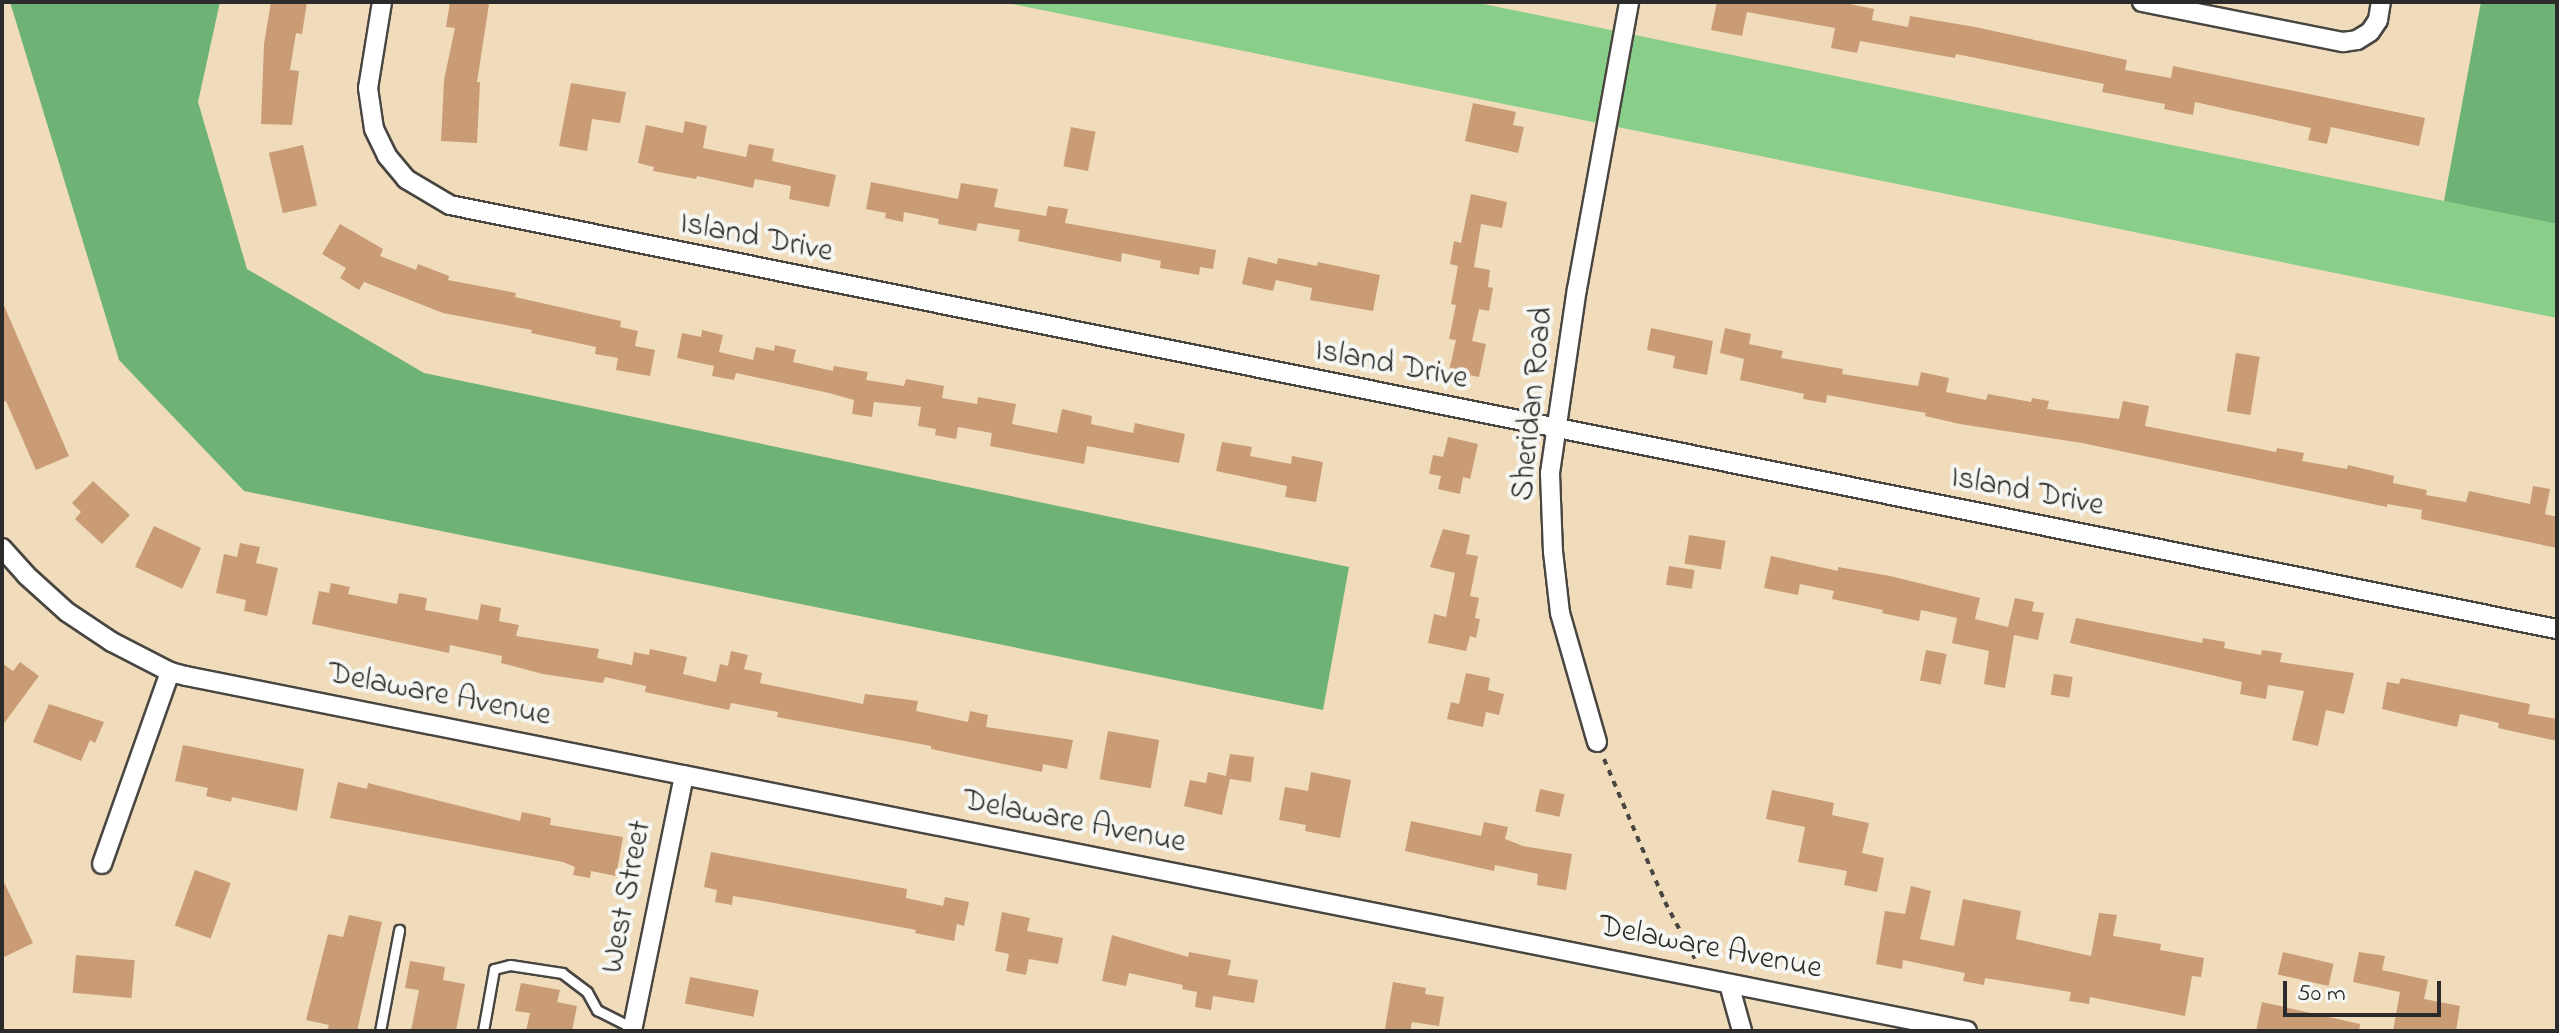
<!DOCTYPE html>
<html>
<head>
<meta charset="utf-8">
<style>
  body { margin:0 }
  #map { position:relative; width:2559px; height:1033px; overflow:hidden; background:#f0dcbb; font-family:"Indie Flower",sans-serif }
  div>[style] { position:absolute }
  .green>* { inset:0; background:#89cf89 }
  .forest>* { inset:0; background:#6eb275 }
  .building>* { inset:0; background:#c99c76; transform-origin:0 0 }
  .path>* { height:4px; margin-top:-2px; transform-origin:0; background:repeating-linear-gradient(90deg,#494641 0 6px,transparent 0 12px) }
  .roads { filter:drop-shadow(2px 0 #494641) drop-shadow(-2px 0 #494641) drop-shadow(0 2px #494641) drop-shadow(0 -2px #494641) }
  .lane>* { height:9px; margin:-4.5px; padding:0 4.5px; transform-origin:4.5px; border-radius:4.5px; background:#fff }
  .street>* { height:18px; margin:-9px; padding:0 9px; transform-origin:9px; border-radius:9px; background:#fff }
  span { translate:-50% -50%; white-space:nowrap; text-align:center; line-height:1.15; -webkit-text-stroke:8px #f6f6f2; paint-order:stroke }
  .street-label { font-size:32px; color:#2b2b2b }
  .frame { position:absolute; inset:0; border:4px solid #2b2b2b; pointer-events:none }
  .scale { position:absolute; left:2283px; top:981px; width:158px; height:36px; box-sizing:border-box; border:4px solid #2b2b2b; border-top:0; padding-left:10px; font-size:24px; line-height:28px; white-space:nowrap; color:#2b2b2b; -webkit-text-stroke:6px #f6f6f2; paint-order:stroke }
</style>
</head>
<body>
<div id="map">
  <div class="green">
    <i style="clip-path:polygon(1002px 2px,1474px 2px,2557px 224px,2557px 318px)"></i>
  </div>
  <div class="forest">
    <i style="clip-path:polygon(10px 2px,220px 2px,198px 102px,247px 269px,424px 373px,1349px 567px,1323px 710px,244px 491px,119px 360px)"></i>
    <i style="clip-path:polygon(2481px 2px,2557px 2px,2557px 224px,2444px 201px)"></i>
  </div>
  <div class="building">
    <i style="clip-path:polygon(271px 2px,307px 2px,302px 34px,296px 33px,290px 70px,299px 71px,292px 125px,261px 124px,264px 44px)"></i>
    <i style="clip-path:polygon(450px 2px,489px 4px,477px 82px,480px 82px,477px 143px,441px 141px,444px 80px,455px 28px,446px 27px)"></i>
    <i style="clip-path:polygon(1717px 2px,1840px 2px,1874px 9px,1872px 20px,1908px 27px,1910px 16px,1975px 27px,2127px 60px,2125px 70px,2171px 78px,2173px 66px,2425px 118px,2419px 146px,2331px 127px,2327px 144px,2308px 140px,2311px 128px,2195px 102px,2193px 115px,2164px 109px,2165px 104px,2102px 92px,2104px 84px,1956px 54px,1955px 58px,1860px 41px,1857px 53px,1831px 48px,1835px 28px,1747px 12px,1742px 36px,1711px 30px)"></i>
    <i style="clip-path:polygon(571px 83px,626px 92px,620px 123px,592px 119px,587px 151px,559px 146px)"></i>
    <i style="clip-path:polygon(1473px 103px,1516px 112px,1513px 125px,1524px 127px,1518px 153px,1465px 141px)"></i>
    <i style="clip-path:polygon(685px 121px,707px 126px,703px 148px,746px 157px,749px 144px,774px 149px,772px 161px,836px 175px,829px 207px,789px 199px,791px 186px,755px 179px,753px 188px,697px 176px,696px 179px,653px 171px,654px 167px,638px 163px,646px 125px,683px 133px)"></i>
    <i style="left:1071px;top:127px;width:25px;height:40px;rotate:11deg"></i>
    <i style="left:303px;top:145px;width:62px;height:35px;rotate:77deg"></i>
    <i style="clip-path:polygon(871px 182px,958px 199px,961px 183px,998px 189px,994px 207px,1046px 216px,1048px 206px,1068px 209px,1065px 223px,1216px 250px,1213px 269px,1200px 267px,1199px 275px,1160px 268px,1161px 261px,1122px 253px,1121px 262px,1018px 241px,1020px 230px,978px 223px,976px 231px,938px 224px,939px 219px,904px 212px,903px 222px,885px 218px,886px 213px,866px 209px)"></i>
    <i style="clip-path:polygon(1471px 194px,1507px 202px,1502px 228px,1481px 224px,1474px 267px,1490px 270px,1488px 287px,1493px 288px,1489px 311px,1479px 309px,1472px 341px,1486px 344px,1479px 377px,1449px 371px,1456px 340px,1449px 339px,1456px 305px,1451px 304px,1458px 266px,1450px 264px,1454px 241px,1461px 243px)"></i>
    <i style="clip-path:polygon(340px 224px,383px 249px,380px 256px,416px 270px,418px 264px,449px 276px,448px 280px,516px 293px,515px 297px,621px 321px,620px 327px,638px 331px,635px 346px,655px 350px,650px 376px,616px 370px,618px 358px,595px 354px,596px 347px,531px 333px,532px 330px,443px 313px,364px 282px,359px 290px,340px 278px,346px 268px,322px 254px)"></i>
    <i style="clip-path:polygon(1248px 257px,1277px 264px,1278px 258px,1317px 266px,1318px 262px,1380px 275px,1373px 311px,1310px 300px,1312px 288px,1276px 280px,1273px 291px,1242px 284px)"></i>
    <i style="clip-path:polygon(2px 301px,69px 456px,36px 470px,6px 401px,2px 403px)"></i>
    <i style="clip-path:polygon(1651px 328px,1713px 341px,1707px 375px,1673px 368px,1675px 356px,1647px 350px)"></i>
    <i style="clip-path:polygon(1725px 328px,1751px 334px,1749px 344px,1783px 351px,1781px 358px,1843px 369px,1842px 374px,1918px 386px,1921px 372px,1949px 378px,1946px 392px,1986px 400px,1988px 394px,2031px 402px,2032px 398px,2049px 401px,2047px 409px,2119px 419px,2123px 401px,2149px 406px,2145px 426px,2276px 452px,2277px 448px,2304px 453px,2302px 461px,2347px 469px,2348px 465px,2394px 476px,2393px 483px,2427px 490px,2426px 495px,2466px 502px,2469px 491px,2530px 504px,2533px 486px,2550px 489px,2545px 514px,2557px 517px,2557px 548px,2421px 519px,2422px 510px,2387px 504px,2387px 507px,2082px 443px,1960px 424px,1925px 416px,1926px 413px,1827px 395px,1826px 403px,1803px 399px,1804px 394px,1740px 380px,1744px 359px,1720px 353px)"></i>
    <i style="clip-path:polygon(702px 330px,723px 335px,719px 352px,753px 360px,756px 347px,774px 351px,775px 345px,796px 350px,793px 362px,833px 371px,834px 366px,868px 372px,866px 380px,904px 386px,906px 379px,944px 386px,942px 398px,977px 404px,978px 397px,1016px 404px,1012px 424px,1057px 433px,1062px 409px,1092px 416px,1091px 424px,1133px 433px,1135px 423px,1185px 434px,1179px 463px,1087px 446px,1084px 464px,990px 446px,992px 433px,958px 427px,956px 439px,935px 435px,936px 429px,918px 426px,921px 407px,874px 402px,872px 417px,852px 414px,854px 400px,829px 393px,736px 373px,734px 380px,712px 376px,714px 366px,677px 358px,682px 333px,701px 337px)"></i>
    <i style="left:2236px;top:353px;width:24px;height:59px;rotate:9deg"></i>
    <i style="clip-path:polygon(1448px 437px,1478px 444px,1470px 479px,1463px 477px,1460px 494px,1438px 489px,1441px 476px,1429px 474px,1433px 455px,1443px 457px)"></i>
    <i style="clip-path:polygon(1222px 442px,1252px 447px,1250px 456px,1291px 464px,1292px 456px,1323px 462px,1316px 502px,1285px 497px,1287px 486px,1216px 471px)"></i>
    <i style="clip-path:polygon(93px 481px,130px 515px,102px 544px,75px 519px,81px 512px,72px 503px)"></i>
    <i style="left:154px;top:526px;width:52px;height:45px;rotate:25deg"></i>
    <i style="clip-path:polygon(1443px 529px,1470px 535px,1466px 554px,1478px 556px,1470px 596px,1479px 598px,1475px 618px,1480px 619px,1476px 638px,1470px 636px,1466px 651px,1428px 643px,1434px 614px,1446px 617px,1455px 573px,1430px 567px)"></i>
    <i style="left:1689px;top:535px;width:37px;height:29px;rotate:9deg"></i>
    <i style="clip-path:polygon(240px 543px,260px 547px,256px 563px,278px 568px,267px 616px,244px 611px,246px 600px,216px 593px,224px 554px,237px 557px)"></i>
    <i style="clip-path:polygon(1771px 556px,1838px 571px,1838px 567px,1890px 576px,1980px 598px,1975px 619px,2008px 627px,2015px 598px,2034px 602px,2032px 611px,2044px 613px,2038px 640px,2014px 635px,2005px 688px,1984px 684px,1989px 651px,1952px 643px,1957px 618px,1921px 610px,1919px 621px,1882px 613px,1883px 610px,1832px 599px,1834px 591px,1800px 584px,1798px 595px,1764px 588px)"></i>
    <i style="left:1669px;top:566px;width:26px;height:19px;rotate:9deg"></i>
    <i style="clip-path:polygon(331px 583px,350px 587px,348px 594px,397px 604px,399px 593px,427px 598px,425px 610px,478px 620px,481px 604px,501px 608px,499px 621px,519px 625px,516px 636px,599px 649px,597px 658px,632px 665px,634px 652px,649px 655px,650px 649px,687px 657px,683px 674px,716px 682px,720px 664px,728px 666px,731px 651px,748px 655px,744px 669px,762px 673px,760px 683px,863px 704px,865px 694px,918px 701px,916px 711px,968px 722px,970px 711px,988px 715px,986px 727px,1073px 740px,1067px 769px,1043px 764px,1042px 772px,931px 749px,931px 746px,777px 717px,778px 712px,731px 703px,729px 710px,645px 692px,646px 686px,605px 677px,603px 683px,543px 674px,501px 663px,502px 656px,450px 645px,449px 653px,312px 624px,319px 591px,329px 593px)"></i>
    <i style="clip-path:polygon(2076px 618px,2202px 643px,2203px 638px,2225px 642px,2224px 648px,2261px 655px,2262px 650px,2282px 653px,2280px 662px,2354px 673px,2344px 714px,2326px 710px,2318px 746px,2292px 740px,2304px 691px,2268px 685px,2266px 699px,2240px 694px,2242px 682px,2070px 643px)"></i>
    <i style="left:1926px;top:650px;width:21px;height:31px;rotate:11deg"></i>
    <i style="clip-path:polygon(20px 662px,39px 676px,2px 726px,2px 663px,13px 671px)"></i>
    <i style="clip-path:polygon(1466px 673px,1490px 678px,1488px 690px,1504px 694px,1499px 715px,1486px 712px,1483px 727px,1447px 719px,1451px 702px,1459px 704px)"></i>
    <i style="left:2054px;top:674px;width:19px;height:21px;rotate:9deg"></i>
    <i style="clip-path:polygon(2401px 678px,2530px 704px,2528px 714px,2557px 719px,2557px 741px,2498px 728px,2499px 723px,2460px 714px,2457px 727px,2382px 709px,2387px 682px,2399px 684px)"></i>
    <i style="clip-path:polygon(49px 704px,104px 722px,95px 743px,90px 740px,81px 761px,33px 742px)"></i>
    <i style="left:1108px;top:731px;width:52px;height:49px;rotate:10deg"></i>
    <i style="clip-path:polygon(183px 745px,304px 769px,297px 811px,232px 797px,231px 802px,206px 796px,208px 788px,175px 781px)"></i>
    <i style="clip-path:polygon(1230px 754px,1254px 757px,1251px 782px,1230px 779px,1222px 815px,1184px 806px,1190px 780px,1206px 783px,1208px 772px,1226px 776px)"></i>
    <i style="clip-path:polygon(1311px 772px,1351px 780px,1340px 838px,1305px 831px,1306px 825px,1279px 820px,1285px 787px,1308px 791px)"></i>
    <i style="clip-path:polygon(338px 782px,367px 789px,368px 783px,520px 821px,522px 812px,551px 818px,550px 825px,623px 837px,616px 876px,591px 871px,590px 878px,573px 875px,575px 867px,563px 862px,330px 818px)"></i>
    <i style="left:1540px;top:789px;width:25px;height:23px;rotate:12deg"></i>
    <i style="clip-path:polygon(1772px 790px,1834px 803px,1832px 815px,1869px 823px,1862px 853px,1884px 858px,1877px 892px,1844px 885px,1847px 871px,1798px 862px,1805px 827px,1766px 819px)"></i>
    <i style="clip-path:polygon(1411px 821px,1481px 836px,1484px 822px,1508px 827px,1505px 839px,1523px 846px,1572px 854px,1566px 890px,1537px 885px,1538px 874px,1495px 865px,1494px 871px,1405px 851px)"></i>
    <i style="clip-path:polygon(711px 852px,907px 889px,906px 898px,943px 906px,945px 897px,969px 902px,964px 926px,957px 924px,954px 941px,915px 933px,916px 930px,758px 900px,733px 896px,732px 905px,715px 902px,717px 890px,704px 887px)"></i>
    <i style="left:195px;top:870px;width:38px;height:59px;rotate:20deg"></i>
    <i style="clip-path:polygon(2px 878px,33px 943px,2px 958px)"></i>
    <i style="clip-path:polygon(1911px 886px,1931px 891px,1920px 939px,1954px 946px,1963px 899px,2021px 911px,2016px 939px,2091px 956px,2099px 913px,2117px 915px,2113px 936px,2161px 944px,2160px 950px,2204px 958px,2201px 977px,2192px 976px,2185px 1016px,2090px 997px,2089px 1004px,2069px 1001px,2071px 992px,1985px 978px,1984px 985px,1963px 981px,1965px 973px,1903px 960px,1902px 969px,1876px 964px,1885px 911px,1905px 914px)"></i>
    <i style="clip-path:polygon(1002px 912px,1030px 918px,1027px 931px,1063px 938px,1058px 964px,1029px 959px,1026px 975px,1006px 971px,1009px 954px,995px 951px)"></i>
    <i style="clip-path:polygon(349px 915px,382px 922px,357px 1031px,327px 1031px,329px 1025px,306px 1020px,328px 934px,343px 937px)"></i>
    <i style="clip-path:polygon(1112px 935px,1188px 957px,1189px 952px,1231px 960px,1228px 975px,1258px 980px,1254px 1003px,1213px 996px,1211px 1010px,1195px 1007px,1197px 992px,1182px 989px,1183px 985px,1129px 973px,1126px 986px,1102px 981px)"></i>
    <i style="left:2283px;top:952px;width:52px;height:23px;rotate:13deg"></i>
    <i style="clip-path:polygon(2359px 952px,2385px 956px,2382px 970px,2428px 980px,2424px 999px,2460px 1006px,2456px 1031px,2393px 1031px,2400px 992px,2353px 982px)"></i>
    <i style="left:76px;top:955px;width:59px;height:38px;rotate:5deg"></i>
    <i style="clip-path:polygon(410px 961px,445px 967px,443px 980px,465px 984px,456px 1031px,411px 1031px,419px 990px,405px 988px)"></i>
    <i style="left:690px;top:977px;width:70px;height:27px;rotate:11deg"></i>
    <i style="clip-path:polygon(1393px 982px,1426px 988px,1425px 994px,1444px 997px,1439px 1026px,1412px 1022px,1410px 1031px,1385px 1029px)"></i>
    <i style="clip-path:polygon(521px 983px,560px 990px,557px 1002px,577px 1006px,572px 1031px,526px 1031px,530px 1013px,515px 1011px)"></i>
    <i style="clip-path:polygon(2262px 1002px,2360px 1024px,2359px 1031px,2256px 1031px)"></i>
  </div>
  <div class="path">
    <i style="left:1604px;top:759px;width:155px;rotate:66.9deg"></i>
    <i style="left:1665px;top:902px;width:64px;rotate:62.2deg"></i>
  </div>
  <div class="roads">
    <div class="lane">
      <i style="left:380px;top:1031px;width:103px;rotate:-79.3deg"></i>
      <i style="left:483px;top:1031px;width:63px;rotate:-79.9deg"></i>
      <i style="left:494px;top:969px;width:16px;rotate:-14deg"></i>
      <i style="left:510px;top:965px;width:53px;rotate:8.7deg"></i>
      <i style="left:562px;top:973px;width:31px;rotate:37deg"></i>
      <i style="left:587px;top:992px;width:21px;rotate:61deg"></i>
      <i style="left:597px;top:1010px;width:40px;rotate:26.6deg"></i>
    </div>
    <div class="street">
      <i style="left:382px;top:2px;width:87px;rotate:99.2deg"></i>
      <i style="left:368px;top:88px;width:41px;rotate:81.7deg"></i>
      <i style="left:374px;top:129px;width:30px;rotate:64deg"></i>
      <i style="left:387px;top:156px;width:30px;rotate:50deg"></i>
      <i style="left:406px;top:179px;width:51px;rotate:30.6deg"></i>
      <i style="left:450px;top:205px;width:2149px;rotate:11.38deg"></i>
      <i style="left:2142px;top:2px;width:205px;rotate:11.3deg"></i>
      <i style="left:2343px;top:42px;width:14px;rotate:-8deg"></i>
      <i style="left:2357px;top:40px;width:15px;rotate:-32deg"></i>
      <i style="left:2370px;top:32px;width:14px;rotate:-56deg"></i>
      <i style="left:2378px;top:20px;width:18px;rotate:-81deg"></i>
      <i style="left:2px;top:548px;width:36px;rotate:48deg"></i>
      <i style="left:26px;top:575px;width:55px;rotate:42.1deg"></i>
      <i style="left:67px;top:612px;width:54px;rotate:33.7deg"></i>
      <i style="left:112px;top:642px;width:65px;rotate:27.3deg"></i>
      <i style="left:170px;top:672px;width:16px;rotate:14deg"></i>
      <i style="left:186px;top:676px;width:1816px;rotate:11.27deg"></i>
      <i style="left:1597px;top:742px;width:134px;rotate:-106deg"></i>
      <i style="left:1560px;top:613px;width:61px;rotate:-96.5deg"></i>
      <i style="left:1553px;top:552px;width:79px;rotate:-92.2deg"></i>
      <i style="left:1550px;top:473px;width:186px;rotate:-81.7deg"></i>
      <i style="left:1577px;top:289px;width:292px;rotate:-79.7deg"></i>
      <i style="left:102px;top:864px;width:204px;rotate:-70.5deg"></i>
      <i style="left:1729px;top:984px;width:49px;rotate:74.5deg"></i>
      <i style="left:632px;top:1031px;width:261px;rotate:-78.5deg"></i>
    </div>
  </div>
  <div class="street-label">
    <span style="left:756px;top:239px;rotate:11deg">Island Drive</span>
    <span style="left:1391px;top:366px;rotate:11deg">Island Drive</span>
    <span style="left:1534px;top:404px;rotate:-84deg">Sheridan Road</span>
    <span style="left:2027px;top:493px;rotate:11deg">Island Drive</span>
    <span style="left:439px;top:696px;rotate:11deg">Delaware Avenue</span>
    <span style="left:1074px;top:823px;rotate:11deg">Delaware Avenue</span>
    <span style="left:628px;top:897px;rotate:-79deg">West Street</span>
    <span style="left:1710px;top:949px;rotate:11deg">Delaware Avenue</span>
  </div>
  <div class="frame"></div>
  <div class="scale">50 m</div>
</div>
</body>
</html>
